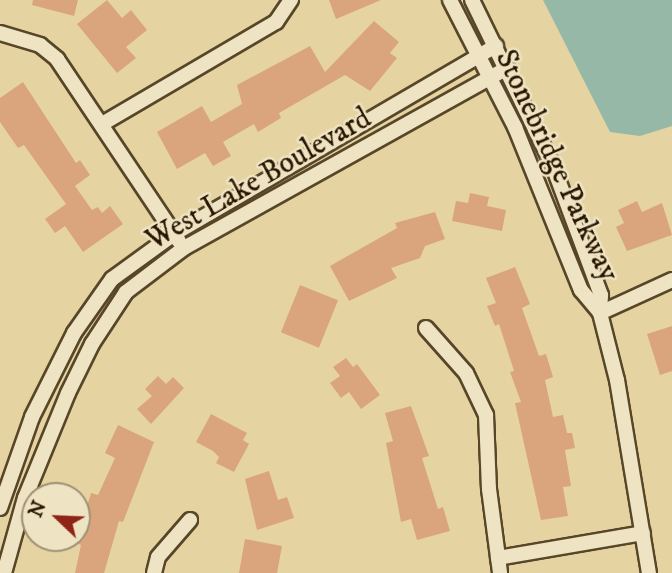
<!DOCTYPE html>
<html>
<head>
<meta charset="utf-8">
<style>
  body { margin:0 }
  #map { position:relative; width:672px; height:573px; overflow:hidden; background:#e5d4a1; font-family:"IM FELL DW Pica",serif }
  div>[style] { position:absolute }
  .water>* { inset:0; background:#96b8a6 }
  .building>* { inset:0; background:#daa57d; transform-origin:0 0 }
  .roads { filter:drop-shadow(2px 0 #574628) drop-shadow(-2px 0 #574628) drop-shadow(0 2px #574628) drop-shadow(0 -2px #574628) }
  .minor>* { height:14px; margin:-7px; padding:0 7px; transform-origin:7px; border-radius:7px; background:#eee3c2 }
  span { translate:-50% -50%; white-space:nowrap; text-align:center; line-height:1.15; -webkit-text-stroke:5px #eee3c2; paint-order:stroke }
  .street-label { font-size:30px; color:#281600 }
  .north { position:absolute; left:21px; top:482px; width:70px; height:70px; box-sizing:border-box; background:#eee3c2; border:2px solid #9f9174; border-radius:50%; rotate:293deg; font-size:19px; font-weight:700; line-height:28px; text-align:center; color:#281600 }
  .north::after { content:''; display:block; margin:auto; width:24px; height:32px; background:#8f2418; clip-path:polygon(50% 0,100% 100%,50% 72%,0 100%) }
</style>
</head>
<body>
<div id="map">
  <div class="water">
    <i style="clip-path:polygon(543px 0,672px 0,672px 126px,640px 136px,610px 132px)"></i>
  </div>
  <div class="building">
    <i style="clip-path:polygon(33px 0,78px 0,74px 16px,32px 5px)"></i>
    <i style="clip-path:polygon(107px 0,122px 18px,131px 10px,147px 30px,126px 47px,136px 58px,117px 73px,77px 24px)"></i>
    <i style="clip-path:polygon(329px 0,381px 0,336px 19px)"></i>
    <i style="clip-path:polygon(374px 21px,399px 42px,390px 53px,397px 58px,370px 91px,345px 75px,279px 113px,281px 118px,258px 132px,254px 124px,223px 142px,231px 156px,213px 166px,205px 153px,177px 169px,157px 132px,202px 106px,211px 122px,242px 104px,237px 85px,310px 46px,325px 72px)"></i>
    <i style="clip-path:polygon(23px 82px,76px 163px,80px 160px,90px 175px,75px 186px,92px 210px,98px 207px,102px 213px,110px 206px,123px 224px,83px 252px,65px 226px,55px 233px,45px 219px,66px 204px,24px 145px,18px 148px,0 122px,0 98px)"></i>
    <i style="clip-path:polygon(470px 193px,489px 197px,487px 206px,506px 210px,502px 231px,452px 221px,456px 201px,468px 203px)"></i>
    <i style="clip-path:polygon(637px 201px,642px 212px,662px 203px,672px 235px,627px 251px,616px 227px,624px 223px,618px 210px)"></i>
    <i style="clip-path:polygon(435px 212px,445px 239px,425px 246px,420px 258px,391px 268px,397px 278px,349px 301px,330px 266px,397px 228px,395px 223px)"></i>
    <i style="clip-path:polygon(515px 267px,530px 304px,522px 308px,539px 356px,546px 354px,553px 377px,545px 380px,553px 417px,563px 415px,567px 433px,572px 433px,575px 448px,565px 450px,571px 486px,563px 487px,568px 516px,541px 520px,515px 403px,521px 402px,510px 372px,514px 371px,499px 324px,495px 326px,487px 306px,496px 303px,486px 278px)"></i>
    <i style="left:300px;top:285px;width:41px;height:51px;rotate:22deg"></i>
    <i style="clip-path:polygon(672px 326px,672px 371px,660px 375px,647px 334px)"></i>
    <i style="clip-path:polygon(346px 358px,353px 367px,357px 364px,380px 395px,361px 409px,349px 392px,341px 398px,330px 383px,340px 376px,333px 367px)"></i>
    <i style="clip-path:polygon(158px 376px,166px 384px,173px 377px,184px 388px,151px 424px,137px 409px,152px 396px,145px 389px)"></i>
    <i style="clip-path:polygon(411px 406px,429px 456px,422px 458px,438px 509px,443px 507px,450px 531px,417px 540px,411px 519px,401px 522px,386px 443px,393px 441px,385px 413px)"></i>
    <i style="clip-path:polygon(211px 414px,247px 433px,243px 440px,249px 444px,234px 472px,216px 463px,219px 457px,213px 451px,196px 442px)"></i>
    <i style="clip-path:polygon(118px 425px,154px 442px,123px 522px,119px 521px,104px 573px,75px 573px,81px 545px,77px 543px,77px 511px,85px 513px,91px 493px,98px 495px,115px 458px,105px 453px)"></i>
    <i style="clip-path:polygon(269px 471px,278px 500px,287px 497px,294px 518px,257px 530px,245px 479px)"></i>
    <i style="clip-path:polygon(245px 539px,282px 546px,277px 573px,239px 573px)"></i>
  </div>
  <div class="roads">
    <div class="minor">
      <i style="left:450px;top:0;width:143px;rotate:62.9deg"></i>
      <i style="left:515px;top:127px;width:176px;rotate:68deg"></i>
      <i style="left:581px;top:290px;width:30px;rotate:50deg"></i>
      <i style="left:472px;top:0;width:185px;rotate:64deg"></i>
      <i style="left:553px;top:166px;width:138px;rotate:69.6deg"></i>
      <i style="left:601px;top:295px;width:18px;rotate:93deg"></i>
      <i style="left:600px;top:313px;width:69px;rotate:75.8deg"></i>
      <i style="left:617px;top:380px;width:196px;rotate:80.6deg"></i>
      <i style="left:0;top:33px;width:42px;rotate:16.7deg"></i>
      <i style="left:40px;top:45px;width:22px;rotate:39deg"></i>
      <i style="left:57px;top:59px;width:219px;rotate:56.2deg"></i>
      <i style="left:102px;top:124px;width:202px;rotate:-30.4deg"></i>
      <i style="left:276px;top:22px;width:27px;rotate:-56deg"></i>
      <i style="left:600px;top:313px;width:79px;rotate:-24.6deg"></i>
      <i style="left:426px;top:328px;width:60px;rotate:48.4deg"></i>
      <i style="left:466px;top:373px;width:47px;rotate:64.5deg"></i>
      <i style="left:486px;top:415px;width:74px;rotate:87.7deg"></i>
      <i style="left:489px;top:489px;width:85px;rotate:82.5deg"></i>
      <i style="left:0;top:508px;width:96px;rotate:-70.6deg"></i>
      <i style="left:32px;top:417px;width:94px;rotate:-63.4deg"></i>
      <i style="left:74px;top:333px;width:66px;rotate:-54.9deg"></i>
      <i style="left:112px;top:279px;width:77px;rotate:-36deg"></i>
      <i style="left:174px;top:234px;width:373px;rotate:-30.3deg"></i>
      <i style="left:498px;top:558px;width:147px;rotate:-9.8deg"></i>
      <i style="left:4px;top:573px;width:78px;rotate:-74.4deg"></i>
      <i style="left:25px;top:498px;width:113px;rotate:-67.7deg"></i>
      <i style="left:68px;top:393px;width:55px;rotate:-63.9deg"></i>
      <i style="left:92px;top:344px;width:62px;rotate:-56.8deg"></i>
      <i style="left:126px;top:292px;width:73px;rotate:-37.2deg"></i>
      <i style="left:184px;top:248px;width:370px;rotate:-29.1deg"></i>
      <i style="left:154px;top:573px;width:16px;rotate:-76deg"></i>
      <i style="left:158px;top:557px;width:49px;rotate:-49.1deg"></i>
    </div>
  </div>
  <div class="street-label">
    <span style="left:556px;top:166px;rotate:65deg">Stonebridge Parkway</span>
    <span style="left:259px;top:180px;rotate:-30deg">West Lake Boulevard</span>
  </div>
  <div class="north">N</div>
</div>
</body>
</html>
